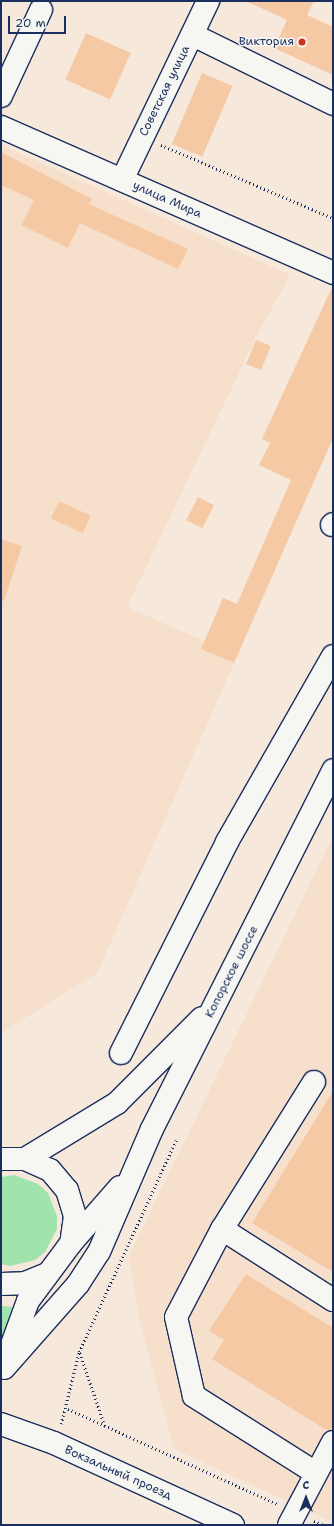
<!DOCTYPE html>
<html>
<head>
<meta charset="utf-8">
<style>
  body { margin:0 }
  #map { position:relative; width:334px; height:1526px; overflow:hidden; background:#f6e8db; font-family:"Shantell Sans",sans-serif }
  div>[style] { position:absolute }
  .built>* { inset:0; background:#f6dfcb }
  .green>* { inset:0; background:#a1e3ad }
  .building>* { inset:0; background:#f6c9a5; transform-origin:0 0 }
  .path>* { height:2.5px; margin-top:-1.25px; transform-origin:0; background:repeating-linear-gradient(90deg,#1b2f5e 0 1px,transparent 0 4px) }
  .roads { filter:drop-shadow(1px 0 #1b2f5e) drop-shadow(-1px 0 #1b2f5e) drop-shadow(0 1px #1b2f5e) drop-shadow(0 -1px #1b2f5e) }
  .minor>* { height:22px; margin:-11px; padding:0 11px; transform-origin:11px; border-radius:11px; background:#f6f6f2 }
  .major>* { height:22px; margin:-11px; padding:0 11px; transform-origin:11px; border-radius:11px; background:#f6f6f2 }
  .dots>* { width:11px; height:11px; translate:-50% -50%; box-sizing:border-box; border:2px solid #f6f6f2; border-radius:50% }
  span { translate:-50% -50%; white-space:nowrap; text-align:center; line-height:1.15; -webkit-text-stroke:3px #f6f6f2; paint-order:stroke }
  .poi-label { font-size:12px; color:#1b2f5e }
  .right { translate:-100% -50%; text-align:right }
  .street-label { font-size:12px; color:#1b2f5e }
  .frame { position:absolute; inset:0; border:2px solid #1b2f5e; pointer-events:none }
  .north { position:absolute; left:286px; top:1478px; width:40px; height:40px; -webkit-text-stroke:3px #f6f6f2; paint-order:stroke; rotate:0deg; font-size:11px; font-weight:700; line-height:16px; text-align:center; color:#1b2f5e }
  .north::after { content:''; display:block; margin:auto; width:14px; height:18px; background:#1b2f5e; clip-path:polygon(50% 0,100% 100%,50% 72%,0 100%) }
  .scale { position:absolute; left:8px; top:16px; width:58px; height:18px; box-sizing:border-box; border:2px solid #1b2f5e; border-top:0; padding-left:5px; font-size:12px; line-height:14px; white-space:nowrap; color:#1b2f5e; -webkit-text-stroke:3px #f6f6f2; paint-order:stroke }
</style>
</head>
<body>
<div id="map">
  <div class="built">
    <i style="clip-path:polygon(1px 145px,290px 275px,255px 339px,127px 607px,204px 641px,201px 649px,234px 663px,97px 973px,1px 1033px)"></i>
    <i style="clip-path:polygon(333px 836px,333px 1522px,174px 1449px,141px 1326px,129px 1256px)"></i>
  </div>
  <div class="green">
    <i style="clip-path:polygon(14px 1175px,38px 1184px,48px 1193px,57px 1216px,57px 1229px,45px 1252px,35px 1260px,10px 1266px,1px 1264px,1px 1177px)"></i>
    <i style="clip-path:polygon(1px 1306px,16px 1307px,1px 1341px)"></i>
  </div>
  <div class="building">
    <i style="clip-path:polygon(246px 1px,314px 1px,307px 15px,333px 27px,333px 75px,274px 48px,287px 20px)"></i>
    <i style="left:86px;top:33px;width:49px;height:51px;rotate:24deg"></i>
    <i style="left:202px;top:73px;width:33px;height:77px;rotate:23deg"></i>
    <i style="clip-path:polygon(1px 152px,92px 199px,89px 204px,188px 249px,178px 269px,80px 223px,68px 248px,21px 225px,34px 200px,1px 185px)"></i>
    <i style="clip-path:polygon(333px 285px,333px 438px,234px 663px,201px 649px,223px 598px,237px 604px,291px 480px,259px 465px,270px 443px,262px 439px)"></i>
    <i style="left:256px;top:340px;width:16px;height:26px;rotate:22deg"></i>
    <i style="left:198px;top:497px;width:18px;height:26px;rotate:27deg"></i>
    <i style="left:59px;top:501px;width:35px;height:19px;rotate:25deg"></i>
    <i style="clip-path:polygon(1px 539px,22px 546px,4px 601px,1px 600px)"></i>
    <i style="clip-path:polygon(333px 1091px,333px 1272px,252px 1223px)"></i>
    <i style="clip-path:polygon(246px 1274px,333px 1328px,333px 1430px,328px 1431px,212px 1359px,224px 1340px,209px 1331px)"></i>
  </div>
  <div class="path">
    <i style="left:161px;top:145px;width:187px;rotate:23deg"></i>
    <i style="left:80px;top:1353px;width:77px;rotate:71.1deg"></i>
    <i style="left:68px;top:1409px;width:230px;rotate:24.4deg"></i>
    <i style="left:61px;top:1424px;width:74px;rotate:-76deg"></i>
    <i style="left:79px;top:1352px;width:233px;rotate:-65.4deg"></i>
    <i style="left:314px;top:1521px;width:11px;rotate:22deg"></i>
  </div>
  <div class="roads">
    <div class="minor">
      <i style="left:193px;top:35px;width:156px;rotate:26.2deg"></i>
      <i style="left:1px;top:96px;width:95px;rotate:-65.1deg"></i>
      <i style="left:1px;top:127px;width:363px;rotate:23.7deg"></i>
      <i style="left:122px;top:180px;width:199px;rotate:-64.3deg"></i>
      <i style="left:332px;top:525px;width:1px;rotate:-45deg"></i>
      <i style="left:121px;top:1053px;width:236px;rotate:-63.3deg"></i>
      <i style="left:227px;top:842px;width:214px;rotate:-60.3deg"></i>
      <i style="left:314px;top:1082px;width:173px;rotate:122deg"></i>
      <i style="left:222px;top:1229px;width:99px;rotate:117.6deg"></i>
      <i style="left:176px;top:1317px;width:81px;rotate:77.2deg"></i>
      <i style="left:194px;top:1396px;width:142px;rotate:32.3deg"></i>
      <i style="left:222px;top:1229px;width:132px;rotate:32.6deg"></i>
      <i style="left:1px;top:1424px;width:56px;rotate:19.7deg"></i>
      <i style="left:54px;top:1443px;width:197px;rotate:24.6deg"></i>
      <i style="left:289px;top:1525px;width:94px;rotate:-62.1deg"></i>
    </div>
    <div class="major">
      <i style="left:1px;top:1159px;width:24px"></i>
      <i style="left:25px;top:1159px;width:27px;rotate:24deg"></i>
      <i style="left:50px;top:1170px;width:26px;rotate:50deg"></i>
      <i style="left:67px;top:1190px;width:27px;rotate:73deg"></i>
      <i style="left:75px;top:1216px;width:27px;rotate:98deg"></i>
      <i style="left:25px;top:1159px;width:108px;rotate:-31.3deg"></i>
      <i style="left:117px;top:1103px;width:120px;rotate:-45deg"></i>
      <i style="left:1px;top:1284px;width:24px;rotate:-2deg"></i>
      <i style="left:25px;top:1283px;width:24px;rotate:-22deg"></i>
      <i style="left:7px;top:1358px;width:61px;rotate:-69.8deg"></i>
      <i style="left:28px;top:1301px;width:72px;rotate:-53.4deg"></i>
      <i style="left:71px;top:1243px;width:74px;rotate:-48.8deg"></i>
      <i style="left:4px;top:1368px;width:112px;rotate:-48.6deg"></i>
      <i style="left:78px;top:1284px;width:38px;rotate:-57deg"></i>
      <i style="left:99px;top:1252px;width:134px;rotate:-66.7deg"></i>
      <i style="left:152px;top:1129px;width:402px;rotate:-63.2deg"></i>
    </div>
  </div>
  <div class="dots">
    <i style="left:302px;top:42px;background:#c8321e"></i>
  </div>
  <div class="poi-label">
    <span class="right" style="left:294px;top:42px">Виктория</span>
  </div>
  <div class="street-label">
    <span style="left:165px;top:91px;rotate:-64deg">Советская улица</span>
    <span style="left:167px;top:200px;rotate:24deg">улица Мира</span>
    <span style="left:232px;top:972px;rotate:-63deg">Копорское шоссе</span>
    <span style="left:118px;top:1473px;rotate:24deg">Вокзальный проезд</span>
  </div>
  <div class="frame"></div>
  <div class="north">С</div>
  <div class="scale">20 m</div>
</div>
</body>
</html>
